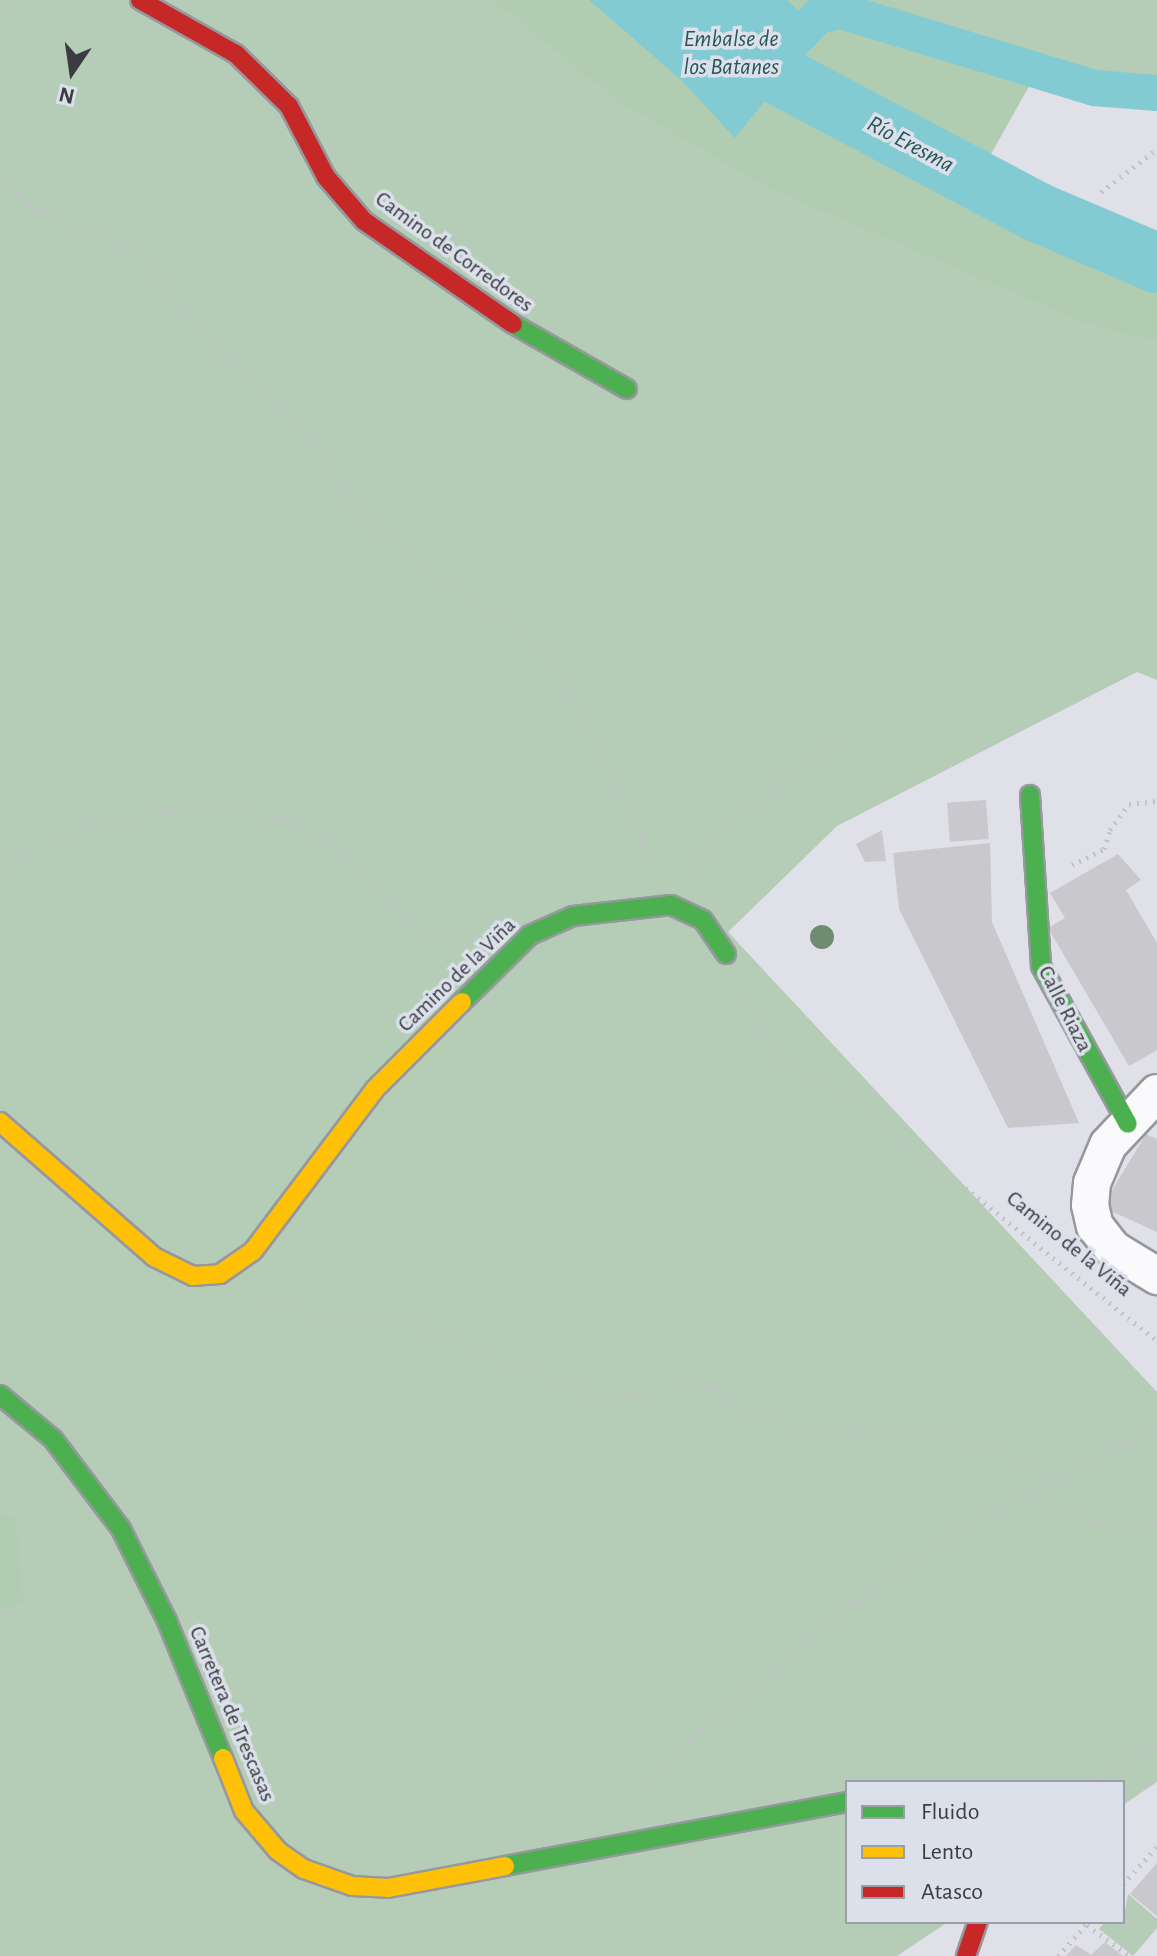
<!DOCTYPE html>
<html>
<head>
<meta charset="utf-8">
<style>
  body { margin:0 }
  #map { position:relative; width:1157px; height:1956px; overflow:hidden; background:#e0e1e8; font-family:"Alegreya Sans",sans-serif }
  div>[style] { position:absolute }
  .green>* { inset:0; background:#b5ccb7 }
  .forest>* { inset:0; background:#b0ccb1 }
  .water>* { inset:0; background:#83cbd3 }
  .canal>* { height:36px; margin:-18px; padding:0 18px; transform-origin:18px; border-radius:18px; background:#83cbd3 }
  .river>* { height:60px; margin:-30px; padding:0 30px; transform-origin:30px; border-radius:30px; background:#83cbd3 }
  .building>* { inset:0; background:#c8c8cd; transform-origin:0 0 }
  .path>* { height:5px; margin-top:-2.5px; transform-origin:0; background:repeating-linear-gradient(90deg,#c2c3c6 0 2px,transparent 0 8px) }
  .roads { filter:drop-shadow(2px 0 #96989d) drop-shadow(-2px 0 #96989d) drop-shadow(0 2px #96989d) drop-shadow(0 -2px #96989d) }
  .street>* { height:36px; margin:-18px; padding:0 18px; transform-origin:18px; border-radius:18px; background:#fafafc }
  .fast>* { height:18px; margin:-9px; padding:0 9px; transform-origin:9px; border-radius:9px; background:#4caf50 }
  .slow>* { height:18px; margin:-9px; padding:0 9px; transform-origin:9px; border-radius:9px; background:#ffc107 }
  .jam>* { height:18px; margin:-9px; padding:0 9px; transform-origin:9px; border-radius:9px; background:#c62828 }
  .trees>* { width:24px; height:24px; margin:-12px; border-radius:50%; background:#6f8c72 }
  span { translate:-50% -50%; white-space:nowrap; text-align:center; line-height:1.15; -webkit-text-stroke:7px #dce0eb; paint-order:stroke }
  .street-label { font-size:22px; color:#3b3c41 }
  .water-label { font-size:24px; color:#28565a; font-style:italic }
  .legend { position:absolute; left:845px; top:1780px; width:280px; height:144px; box-sizing:border-box; background:#dce0eb; border:2px solid #9c9ea7; margin:0; padding:10px 14px; list-style:none; font-size:24px; color:#3b3c41 }
  .legend li { display:flex; align-items:center; gap:16px; height:40px }
  .legend b { width:40px; border:2px solid #9c9ea7 }
  .north { position:absolute; left:32px; top:32px; width:80px; height:80px; -webkit-text-stroke:6px #dce0eb; paint-order:stroke; rotate:193deg; font-size:22px; font-weight:700; line-height:32px; text-align:center; color:#3b3c41 }
  .north::after { content:''; display:block; margin:auto; width:28px; height:36px; background:#3b3c41; clip-path:polygon(50% 0,100% 100%,50% 72%,0 100%) }
</style>
</head>
<body>
<div id="map">
  <div class="green">
    <i style="clip-path:polygon(0 0,679px 0,784px 78px,1157px 263px,1157px 680px,1137px 672px,837px 826px,728px 932px,1157px 1392px,1157px 1782px,1123px 1805px,1123px 1782px,847px 1782px,847px 1922px,948px 1922px,897px 1956px,0 1956px)"></i>
    <i style="clip-path:polygon(892px 0,1157px 0,1157px 101px,1097px 101px,1032px 81px)"></i>
    <i style="clip-path:polygon(1128px 1894px,1157px 1919px,1157px 1928px,1133px 1956px,1099px 1929px,1105px 1922px,1123px 1922px)"></i>
  </div>
  <div class="forest">
    <i style="clip-path:polygon(494px 0,892px 0,1032px 81px,982px 170px,1031px 198px,1157px 249px,1157px 341px,1084px 322px,771px 189px,618px 101px)"></i>
    <i style="clip-path:polygon(0 1514px,16px 1518px,23px 1604px,0 1608px)"></i>
  </div>
  <div class="water">
    <i style="clip-path:polygon(589px 0,787px 0,821px 31px,735px 138px,680px 79px)"></i>
  </div>
  <div class="canal">
    <i style="left:778px;top:57px;width:57px;rotate:-45.7deg"></i>
    <i style="left:818px;top:16px;width:24px;rotate:-12deg"></i>
    <i style="left:841px;top:11px;width:264px;rotate:16.9deg"></i>
    <i style="left:1094px;top:88px;width:63px;rotate:4.5deg"></i>
  </div>
  <div class="river">
    <i style="left:679px;top:0;width:131px;rotate:36.6deg"></i>
    <i style="left:784px;top:78px;width:289px;rotate:27.9deg"></i>
    <i style="left:1039px;top:213px;width:128px;rotate:23deg"></i>
  </div>
  <div class="building">
    <i style="left:986px;top:800px;width:39px;height:39px;rotate:86deg"></i>
    <i style="clip-path:polygon(882px 830px,886px 861px,865px 862px,856px 844px)"></i>
    <i style="clip-path:polygon(990px 843px,992px 922px,1079px 1123px,1008px 1128px,899px 909px,893px 853px)"></i>
    <i style="clip-path:polygon(1118px 854px,1141px 880px,1126px 890px,1157px 943px,1157px 1050px,1129px 1066px,1048px 928px,1065px 918px,1050px 893px)"></i>
    <i style="clip-path:polygon(1146px 1134px,1157px 1139px,1157px 1232px,1102px 1207px)"></i>
    <i style="clip-path:polygon(1157px 1863px,1157px 1916px,1130px 1894px)"></i>
    <i style="clip-path:polygon(1105px 1942px,1123px 1956px,1066px 1956px,1076px 1945px,1091px 1955px)"></i>
  </div>
  <div class="path">
    <i style="left:0;top:21px;width:24px;rotate:-60deg"></i>
    <i style="left:0;top:176px;width:51px;rotate:43.4deg"></i>
    <i style="left:37px;top:211px;width:103px;rotate:21.6deg"></i>
    <i style="left:133px;top:249px;width:169px;rotate:49.3deg"></i>
    <i style="left:243px;top:377px;width:92px;rotate:40.6deg"></i>
    <i style="left:313px;top:437px;width:77px;rotate:60.4deg"></i>
    <i style="left:351px;top:504px;width:91px;rotate:41.9deg"></i>
    <i style="left:419px;top:565px;width:159px;rotate:32.7deg"></i>
    <i style="left:553px;top:651px;width:160px;rotate:65.7deg"></i>
    <i style="left:619px;top:797px;width:25px;rotate:45deg"></i>
    <i style="left:637px;top:815px;width:23px;rotate:75deg"></i>
    <i style="left:643px;top:837px;width:36px;rotate:96deg"></i>
    <i style="left:1101px;top:192px;width:71px;rotate:-37.5deg"></i>
    <i style="left:1072px;top:865px;width:36px;rotate:-27deg"></i>
    <i style="left:1104px;top:849px;width:20px;rotate:-72deg"></i>
    <i style="left:1110px;top:830px;width:32px;rotate:-54deg"></i>
    <i style="left:1129px;top:804px;width:28px;rotate:-6deg"></i>
    <i style="left:0;top:867px;width:99px;rotate:-26.3deg"></i>
    <i style="left:89px;top:823px;width:84px;rotate:-8.9deg"></i>
    <i style="left:172px;top:810px;width:54px;rotate:-1.1deg"></i>
    <i style="left:226px;top:809px;width:61px;rotate:9.5deg"></i>
    <i style="left:286px;top:819px;width:46px;rotate:26deg"></i>
    <i style="left:327px;top:839px;width:114px;rotate:46.1deg"></i>
    <i style="left:406px;top:921px;width:31px;rotate:33deg"></i>
    <i style="left:432px;top:938px;width:34px;rotate:12deg"></i>
    <i style="left:687px;top:872px;width:73px;rotate:-47.8deg"></i>
    <i style="left:736px;top:818px;width:44px;rotate:-30.1deg"></i>
    <i style="left:774px;top:796px;width:21px;rotate:-73deg"></i>
    <i style="left:780px;top:776px;width:87px;rotate:-29.5deg"></i>
    <i style="left:739px;top:989px;width:81px;rotate:61.8deg"></i>
    <i style="left:777px;top:1060px;width:61px;rotate:22deg"></i>
    <i style="left:834px;top:1083px;width:413px;rotate:38.6deg"></i>
    <i style="left:253px;top:1297px;width:47px;rotate:17.3deg"></i>
    <i style="left:298px;top:1311px;width:118px;rotate:5.9deg"></i>
    <i style="left:415px;top:1323px;width:93px;rotate:24.9deg"></i>
    <i style="left:499px;top:1362px;width:106px;rotate:18.8deg"></i>
    <i style="left:599px;top:1396px;width:114px;rotate:-4.5deg"></i>
    <i style="left:713px;top:1387px;width:58px;rotate:35.9deg"></i>
    <i style="left:760px;top:1421px;width:101px;rotate:6.8deg"></i>
    <i style="left:860px;top:1433px;width:76px;rotate:-3.8deg"></i>
    <i style="left:936px;top:1428px;width:133px;rotate:22.5deg"></i>
    <i style="left:1035px;top:1490px;width:26px;rotate:50deg"></i>
    <i style="left:1052px;top:1510px;width:49px;rotate:14deg"></i>
    <i style="left:1100px;top:1522px;width:57px;rotate:2deg"></i>
    <i style="left:1145px;top:1752px;width:12px"></i>
    <i style="left:1083px;top:1782px;width:83px;rotate:-26.6deg"></i>
    <i style="left:637px;top:1801px;width:48px;rotate:-54.3deg"></i>
    <i style="left:665px;top:1762px;width:250px;rotate:-40.1deg"></i>
    <i style="left:856px;top:1601px;width:154px;rotate:-33.9deg"></i>
    <i style="left:984px;top:1515px;width:195px;rotate:-27.2deg"></i>
    <i style="left:1123px;top:1884px;width:50px;rotate:-47.4deg"></i>
    <i style="left:1087px;top:1925px;width:53px;rotate:35.8deg"></i>
    <i style="left:1058px;top:1956px;width:43px;rotate:-47.8deg"></i>
  </div>
  <div class="roads">
    <div class="street">
      <i style="left:1157px;top:1093px;width:71px;rotate:133.3deg"></i>
      <i style="left:1108px;top:1145px;width:41px;rotate:112.8deg"></i>
      <i style="left:1092px;top:1183px;width:22px;rotate:95deg"></i>
      <i style="left:1090px;top:1205px;width:22px;rotate:77deg"></i>
      <i style="left:1095px;top:1226px;width:29px;rotate:52deg"></i>
      <i style="left:1113px;top:1249px;width:52px;rotate:31.5deg"></i>
    </div>
    <div class="fast">
      <i style="left:513px;top:324px;width:131px;rotate:29.7deg"></i>
      <i style="left:1030px;top:795px;width:171px;rotate:86.3deg"></i>
      <i style="left:1041px;top:966px;width:180px;rotate:61.2deg"></i>
      <i style="left:462px;top:1002px;width:95px;rotate:-44.6deg"></i>
      <i style="left:530px;top:935px;width:47px;rotate:-23.8deg"></i>
      <i style="left:573px;top:916px;width:99px;rotate:-6.4deg"></i>
      <i style="left:671px;top:905px;width:35px;rotate:25deg"></i>
      <i style="left:703px;top:920px;width:41px;rotate:55.9deg"></i>
      <i style="left:0;top:1395px;width:69px;rotate:39.7deg"></i>
      <i style="left:53px;top:1439px;width:113px;rotate:52.9deg"></i>
      <i style="left:121px;top:1529px;width:103px;rotate:63.4deg"></i>
      <i style="left:167px;top:1621px;width:148px;rotate:67.8deg"></i>
      <i style="left:505px;top:1866px;width:348px;rotate:-10.6deg"></i>
    </div>
    <div class="slow">
      <i style="left:0;top:1122px;width:205px;rotate:41.2deg"></i>
      <i style="left:154px;top:1257px;width:43px;rotate:26deg"></i>
      <i style="left:193px;top:1276px;width:27px;rotate:-4deg"></i>
      <i style="left:220px;top:1274px;width:40px;rotate:-34.9deg"></i>
      <i style="left:253px;top:1251px;width:203px;rotate:-53deg"></i>
      <i style="left:375px;top:1089px;width:123px;rotate:-45deg"></i>
      <i style="left:223px;top:1758px;width:57px;rotate:68.4deg"></i>
      <i style="left:244px;top:1811px;width:52px;rotate:49.6deg"></i>
      <i style="left:278px;top:1851px;width:32px;rotate:35deg"></i>
      <i style="left:304px;top:1869px;width:51px;rotate:19.5deg"></i>
      <i style="left:352px;top:1886px;width:36px;rotate:3deg"></i>
      <i style="left:388px;top:1888px;width:119px;rotate:-10.6deg"></i>
    </div>
    <div class="jam">
      <i style="left:140px;top:0;width:110px;rotate:29.4deg"></i>
      <i style="left:236px;top:54px;width:74px;rotate:44.5deg"></i>
      <i style="left:289px;top:106px;width:80px;rotate:62.5deg"></i>
      <i style="left:326px;top:177px;width:58px;rotate:49.2deg"></i>
      <i style="left:364px;top:221px;width:181px;rotate:34.7deg"></i>
      <i style="left:966px;top:1956px;width:36px;rotate:-71deg"></i>
    </div>
  </div>
  <div class="trees">
    <i style="left:822px;top:937px"></i>
  </div>
  <div class="street-label">
    <span style="left:454px;top:252px;rotate:36deg">Camino de Corredores</span>
    <span style="left:457px;top:975px;rotate:-44deg">Camino de la Viña</span>
    <span style="left:1065px;top:1009px;rotate:63deg">Calle Riaza</span>
    <span style="left:1069px;top:1244px;rotate:39deg">Camino de la Viña</span>
    <span style="left:232px;top:1714px;rotate:67deg">Carretera de Trescasas</span>
  </div>
  <div class="water-label">
    <span style="left:731px;top:54px">Embalse de<br>los Batanes</span>
    <span style="left:910px;top:145px;rotate:28deg">Río Eresma</span>
  </div>
  <ul class="legend">
  <li><b style="height:10px;background:#4caf50"></b>Fluido</li>
  <li><b style="height:10px;background:#ffc107"></b>Lento</li>
  <li><b style="height:10px;background:#c62828"></b>Atasco</li>
  </ul>
  <div class="north">N</div>
</div>
</body>
</html>
